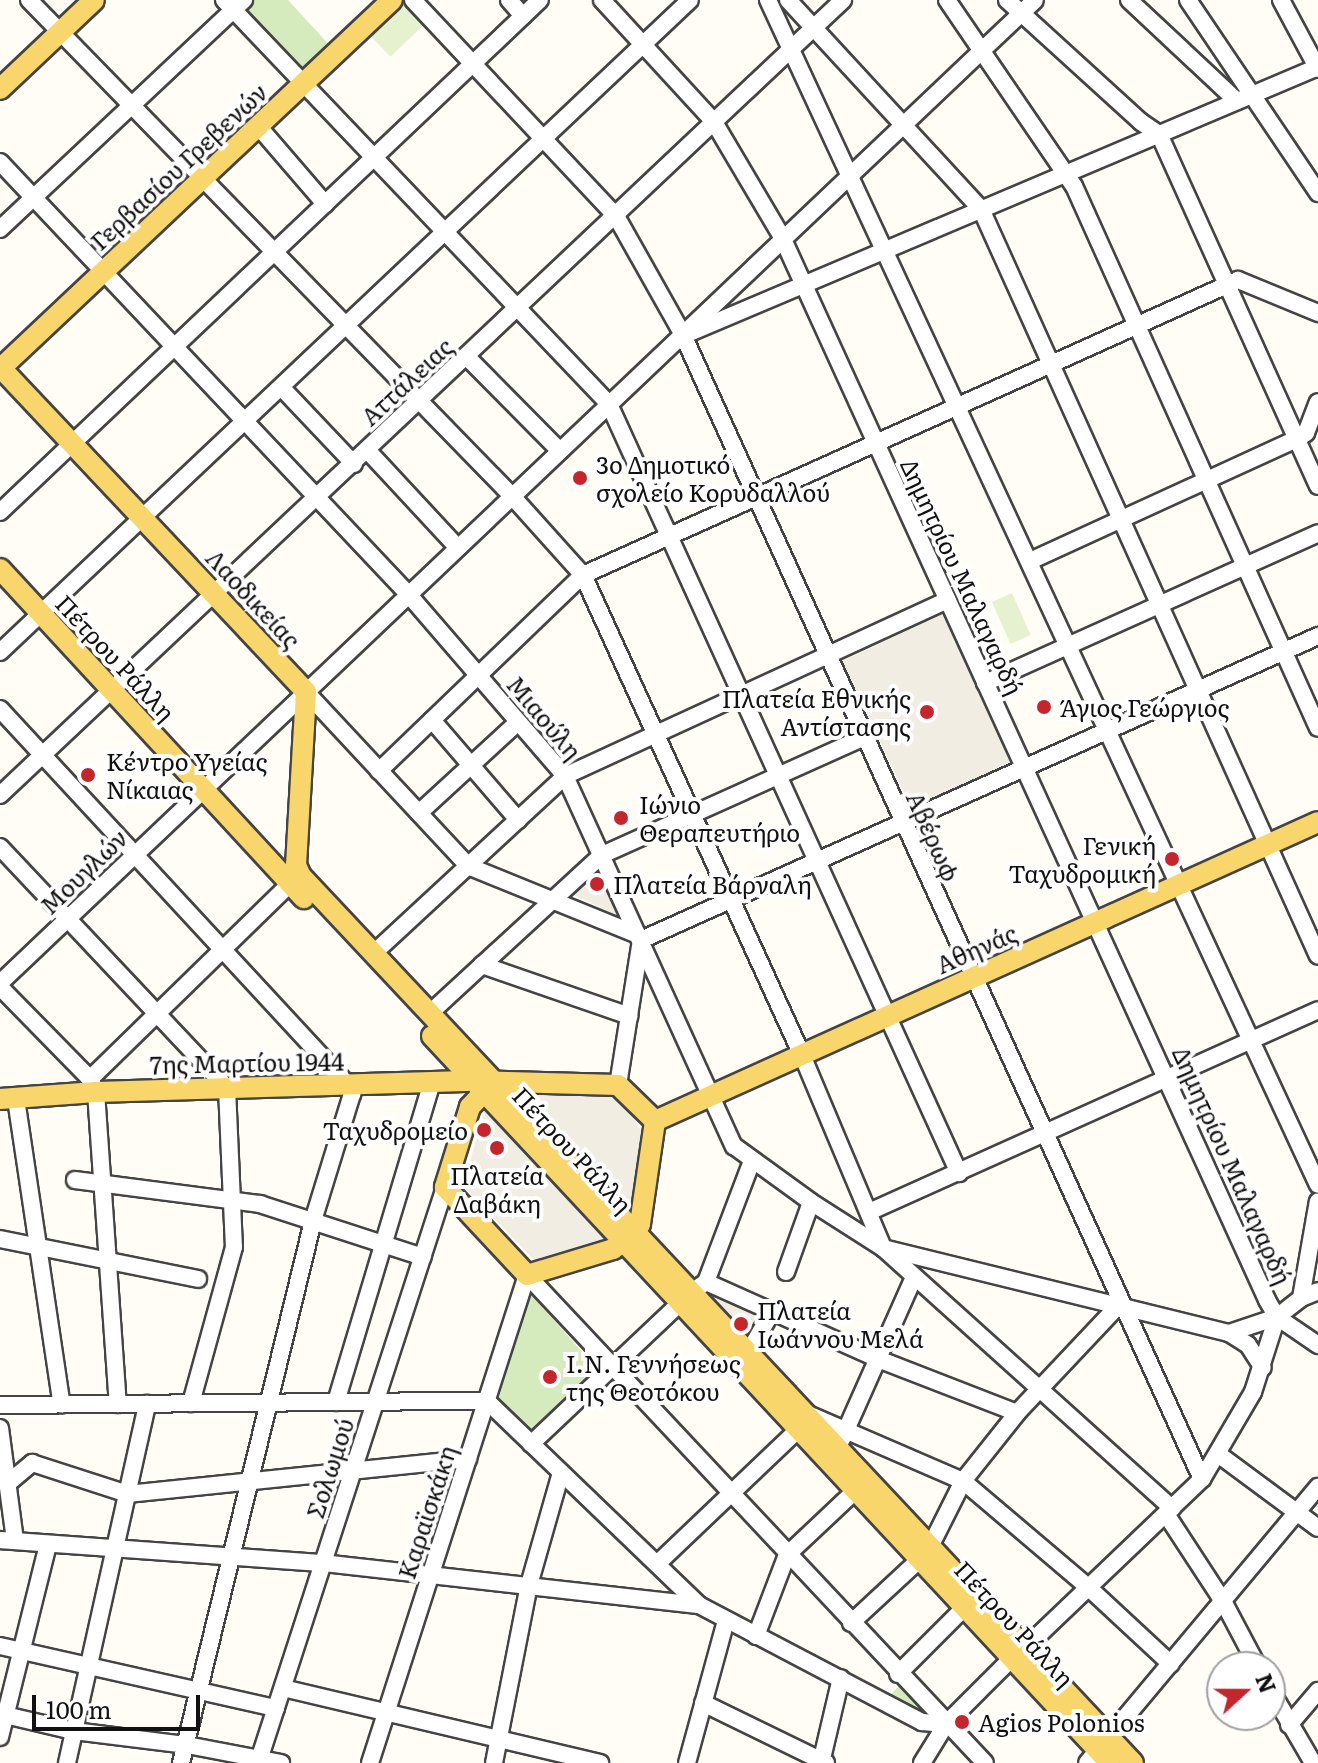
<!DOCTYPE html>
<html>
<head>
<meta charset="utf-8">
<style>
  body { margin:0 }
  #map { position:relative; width:1318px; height:1763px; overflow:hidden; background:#fffdf5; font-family:Literata,serif }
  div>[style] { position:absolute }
  .green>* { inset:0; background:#d5ebbd }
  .pitch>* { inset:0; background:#e6f2cf; transform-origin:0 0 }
  .plaza>* { inset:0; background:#f1ede2; transform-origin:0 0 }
  .roads { filter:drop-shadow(2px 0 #444) drop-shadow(-2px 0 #444) drop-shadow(0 2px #444) drop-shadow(0 -2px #444) }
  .minor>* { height:16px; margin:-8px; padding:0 8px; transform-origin:8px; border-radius:8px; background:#fff }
  .major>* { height:20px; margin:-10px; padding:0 10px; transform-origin:10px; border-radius:10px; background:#f9d66b }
  .dots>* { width:22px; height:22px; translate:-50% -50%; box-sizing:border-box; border:4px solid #fff; border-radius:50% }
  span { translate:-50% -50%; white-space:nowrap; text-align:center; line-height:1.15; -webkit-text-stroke:8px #fff; paint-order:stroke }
  .street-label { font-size:24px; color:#111 }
  .poi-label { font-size:24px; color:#111 }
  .left { translate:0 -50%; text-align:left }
  .right { translate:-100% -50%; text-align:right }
  .north { position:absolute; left:1206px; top:1651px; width:80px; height:80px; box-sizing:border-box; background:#fff; border:2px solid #a0a0a0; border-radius:50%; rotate:69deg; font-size:22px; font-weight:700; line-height:32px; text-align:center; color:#111 }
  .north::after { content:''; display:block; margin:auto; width:28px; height:36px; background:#c4262e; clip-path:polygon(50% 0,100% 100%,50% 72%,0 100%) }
  .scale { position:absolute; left:32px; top:1695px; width:168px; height:36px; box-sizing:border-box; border:4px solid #111; border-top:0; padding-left:10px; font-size:24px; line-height:28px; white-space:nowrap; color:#111; -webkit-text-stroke:6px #fff; paint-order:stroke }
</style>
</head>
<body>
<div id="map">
  <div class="green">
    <i style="clip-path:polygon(252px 0,288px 0,334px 50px,302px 78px,240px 11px)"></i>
    <i style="clip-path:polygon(529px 1292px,600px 1372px,534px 1434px,494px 1397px)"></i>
    <i style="clip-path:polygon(901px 1684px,933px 1718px,931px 1720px,889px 1696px)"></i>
  </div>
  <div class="pitch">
    <i style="left:407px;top:2px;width:28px;height:50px;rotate:46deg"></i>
    <i style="left:1012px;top:593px;width:46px;height:22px;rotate:66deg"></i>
  </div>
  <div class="plaza">
    <i style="left:943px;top:614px;width:167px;height:111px;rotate:65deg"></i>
    <i style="clip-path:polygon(601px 872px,623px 918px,574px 895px)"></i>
    <i style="clip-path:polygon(571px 1092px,599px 1092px,618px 1098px,631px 1112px,642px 1133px,632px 1220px,520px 1097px)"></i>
    <i style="clip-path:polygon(485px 1109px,610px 1243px,535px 1261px,463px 1186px)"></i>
    <i style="clip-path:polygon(712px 1288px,762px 1310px,743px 1338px,704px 1295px)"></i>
  </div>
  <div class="roads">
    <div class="minor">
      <i style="left:29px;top:0;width:692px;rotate:45.76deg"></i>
      <i style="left:512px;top:496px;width:106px;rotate:48.1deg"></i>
      <i style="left:583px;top:575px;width:528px;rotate:65.48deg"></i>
      <i style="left:802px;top:1055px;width:209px;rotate:67.2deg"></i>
      <i style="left:883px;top:1248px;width:356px;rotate:13.8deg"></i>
      <i style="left:1229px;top:1333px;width:22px;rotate:32deg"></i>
      <i style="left:1248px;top:1345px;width:27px;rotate:57deg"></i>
      <i style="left:224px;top:0;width:558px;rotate:46.38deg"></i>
      <i style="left:609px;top:404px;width:845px;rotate:65.53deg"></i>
      <i style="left:413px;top:0;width:296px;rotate:46.8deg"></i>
      <i style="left:616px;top:216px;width:137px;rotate:60.6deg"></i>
      <i style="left:683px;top:335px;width:1256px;rotate:65.6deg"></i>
      <i style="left:509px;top:0;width:21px;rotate:49deg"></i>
      <i style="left:602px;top:0;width:166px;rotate:47.4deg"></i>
      <i style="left:714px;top:122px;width:134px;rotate:59.4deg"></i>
      <i style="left:782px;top:237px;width:1168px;rotate:65.47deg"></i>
      <i style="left:1267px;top:1300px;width:20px;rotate:60deg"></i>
      <i style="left:1277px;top:1317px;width:50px;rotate:34.3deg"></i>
      <i style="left:768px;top:0;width:1306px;rotate:65.1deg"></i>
      <i style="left:788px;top:0;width:284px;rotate:47.3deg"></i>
      <i style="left:981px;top:209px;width:819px;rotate:65.72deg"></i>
      <i style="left:947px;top:0;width:225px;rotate:55.7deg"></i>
      <i style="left:1074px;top:186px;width:594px;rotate:65.76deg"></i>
      <i style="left:1007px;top:0;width:181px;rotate:42.3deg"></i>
      <i style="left:1141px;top:122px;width:22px;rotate:34deg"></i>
      <i style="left:1159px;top:134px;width:386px;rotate:65.7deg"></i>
      <i style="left:1129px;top:0;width:148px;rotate:43.1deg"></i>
      <i style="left:1188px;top:0;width:233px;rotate:56deg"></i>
      <i style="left:1281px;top:0;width:78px;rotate:61.8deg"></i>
      <i style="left:258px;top:126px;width:103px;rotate:49.3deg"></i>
      <i style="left:0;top:162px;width:596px;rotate:46.63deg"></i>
      <i style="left:409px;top:595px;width:239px;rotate:49.2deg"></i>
      <i style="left:565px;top:776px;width:407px;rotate:65.5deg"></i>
      <i style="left:734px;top:1146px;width:95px;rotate:36deg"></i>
      <i style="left:811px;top:1202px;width:85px;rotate:32.6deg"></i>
      <i style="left:883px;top:1248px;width:389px;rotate:42deg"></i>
      <i style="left:0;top:229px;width:335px;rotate:-43.2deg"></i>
      <i style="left:692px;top:332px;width:680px;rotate:-22.94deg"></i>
      <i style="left:467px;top:357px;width:132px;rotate:45.3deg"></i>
      <i style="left:281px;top:387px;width:106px;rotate:46.5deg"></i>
      <i style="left:368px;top:451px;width:132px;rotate:47.1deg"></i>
      <i style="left:0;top:512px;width:744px;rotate:-43.48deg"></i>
      <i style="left:1030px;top:561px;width:294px;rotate:-24.6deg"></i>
      <i style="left:1297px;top:439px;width:11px;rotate:-34deg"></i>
      <i style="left:1306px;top:433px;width:33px;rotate:-69deg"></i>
      <i style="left:0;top:652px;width:949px;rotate:-43.38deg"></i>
      <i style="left:985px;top:683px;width:365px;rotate:-24.2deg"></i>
      <i style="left:306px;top:692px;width:238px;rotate:47deg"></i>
      <i style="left:468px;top:866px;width:183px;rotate:22.1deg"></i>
      <i style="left:0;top:709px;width:514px;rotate:47.21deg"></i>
      <i style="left:349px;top:1086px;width:9px;rotate:69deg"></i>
      <i style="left:352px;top:1094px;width:133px;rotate:107.1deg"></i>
      <i style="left:313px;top:1221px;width:558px;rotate:103.69deg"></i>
      <i style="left:432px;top:720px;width:132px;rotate:49.3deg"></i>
      <i style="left:379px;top:771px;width:283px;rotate:-43.9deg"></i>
      <i style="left:583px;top:575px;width:718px;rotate:-24.25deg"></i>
      <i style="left:1238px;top:280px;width:87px;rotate:22.4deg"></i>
      <i style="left:0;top:795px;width:1159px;rotate:-43.32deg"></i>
      <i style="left:419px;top:813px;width:134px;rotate:-42.6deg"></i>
      <i style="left:0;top:847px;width:331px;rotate:46.7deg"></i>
      <i style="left:227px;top:1088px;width:159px;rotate:87.5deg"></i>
      <i style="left:234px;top:1247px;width:162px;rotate:105.4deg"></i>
      <i style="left:374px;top:953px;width:260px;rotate:-42.8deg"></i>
      <i style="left:565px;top:776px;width:421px;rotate:-24.7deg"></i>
      <i style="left:482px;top:965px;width:156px;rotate:19.1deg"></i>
      <i style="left:0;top:983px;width:1427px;rotate:-43.52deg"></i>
      <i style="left:0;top:987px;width:129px;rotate:45.6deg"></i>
      <i style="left:90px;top:1079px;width:14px;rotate:65deg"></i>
      <i style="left:96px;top:1092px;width:313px;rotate:86deg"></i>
      <i style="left:430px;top:1013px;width:234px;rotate:-42.6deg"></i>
      <i style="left:602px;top:855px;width:287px;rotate:-24.2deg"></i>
      <i style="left:90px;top:1079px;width:279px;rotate:-44.3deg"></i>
      <i style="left:618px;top:1085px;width:147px;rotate:-81deg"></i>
      <i style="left:641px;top:940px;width:742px;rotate:-24.18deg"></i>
      <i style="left:16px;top:1099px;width:309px;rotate:81.5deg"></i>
      <i style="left:75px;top:1180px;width:187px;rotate:7.4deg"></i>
      <i style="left:260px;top:1204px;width:171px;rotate:18deg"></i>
      <i style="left:869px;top:1212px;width:492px;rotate:-24.2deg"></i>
      <i style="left:0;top:1239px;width:202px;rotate:11.4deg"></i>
      <i style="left:786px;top:1272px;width:74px;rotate:-70.3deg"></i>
      <i style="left:706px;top:1282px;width:188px;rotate:24.1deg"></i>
      <i style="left:878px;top:1359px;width:149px;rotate:21.2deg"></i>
      <i style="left:699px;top:1287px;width:9px;rotate:-36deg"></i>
      <i style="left:706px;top:1282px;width:129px;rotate:-69.2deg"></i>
      <i style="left:1301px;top:1298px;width:98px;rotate:-80.1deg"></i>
      <i style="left:1229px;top:1333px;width:51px;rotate:-18.4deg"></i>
      <i style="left:1277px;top:1317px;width:31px;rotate:-38deg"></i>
      <i style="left:1301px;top:1298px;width:18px;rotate:-22deg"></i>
      <i style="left:748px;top:1353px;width:50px;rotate:-59.8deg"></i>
      <i style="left:336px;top:1402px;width:333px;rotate:-73.3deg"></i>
      <i style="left:0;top:1405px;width:487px;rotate:-0.5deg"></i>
      <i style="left:487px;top:1401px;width:294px;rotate:43.9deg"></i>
      <i style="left:699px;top:1605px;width:252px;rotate:27.7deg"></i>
      <i style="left:922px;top:1722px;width:24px;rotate:5deg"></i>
      <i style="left:808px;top:1414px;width:169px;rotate:23.4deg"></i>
      <i style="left:963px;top:1481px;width:164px;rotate:40.3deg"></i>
      <i style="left:1088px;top:1587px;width:113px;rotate:42.9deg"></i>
      <i style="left:0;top:1428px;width:114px;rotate:82.4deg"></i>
      <i style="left:842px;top:1439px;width:177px;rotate:-66deg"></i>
      <i style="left:531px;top:1444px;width:207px;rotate:-43.4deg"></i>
      <i style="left:1218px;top:1454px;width:124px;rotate:36.5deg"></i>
      <i style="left:7px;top:1484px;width:33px;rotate:-40deg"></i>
      <i style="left:32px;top:1463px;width:101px;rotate:17.9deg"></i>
      <i style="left:128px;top:1494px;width:342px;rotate:-5.9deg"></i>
      <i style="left:1166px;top:1514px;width:104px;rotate:56.8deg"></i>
      <i style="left:1223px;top:1601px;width:75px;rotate:62.1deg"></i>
      <i style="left:0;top:1540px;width:324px;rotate:4.1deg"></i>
      <i style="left:323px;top:1563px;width:378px;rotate:6.4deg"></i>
      <i style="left:930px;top:1547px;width:74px;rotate:-63.4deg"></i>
      <i style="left:963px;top:1481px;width:87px;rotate:-51.5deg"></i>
      <i style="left:1017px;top:1413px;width:146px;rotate:-46.7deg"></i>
      <i style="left:657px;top:1564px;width:196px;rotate:-43.6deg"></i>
      <i style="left:851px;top:1623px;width:94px;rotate:-42.8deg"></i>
      <i style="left:756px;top:1636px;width:87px;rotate:-69.1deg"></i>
      <i style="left:787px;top:1555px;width:95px;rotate:-43.3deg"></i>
      <i style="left:0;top:1646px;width:283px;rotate:12.7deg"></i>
      <i style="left:1025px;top:1648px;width:245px;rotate:-43.7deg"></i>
      <i style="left:1202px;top:1479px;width:101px;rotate:-59.6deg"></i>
      <i style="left:1253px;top:1392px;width:79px;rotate:-72.3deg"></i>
      <i style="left:898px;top:1674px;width:95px;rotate:-45deg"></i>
      <i style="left:283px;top:1688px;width:326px;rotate:13.3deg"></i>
      <i style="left:1270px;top:1689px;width:86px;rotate:59.8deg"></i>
      <i style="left:703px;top:1703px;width:137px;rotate:26deg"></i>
      <i style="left:5px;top:1715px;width:71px;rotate:13.1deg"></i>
      <i style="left:74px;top:1731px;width:114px;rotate:7.1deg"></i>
      <i style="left:187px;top:1745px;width:96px;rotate:10.8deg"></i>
      <i style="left:1289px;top:1725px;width:45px;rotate:-49.5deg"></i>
      <i style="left:0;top:1737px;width:199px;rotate:-76deg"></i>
      <i style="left:67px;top:1763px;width:368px;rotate:-77.4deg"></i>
      <i style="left:258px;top:1763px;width:606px;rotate:-72.01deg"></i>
      <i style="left:370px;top:1763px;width:513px;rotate:-72.17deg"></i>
      <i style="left:527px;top:1275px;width:669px;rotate:46.82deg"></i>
      <i style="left:494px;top:1763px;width:181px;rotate:-78.9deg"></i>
      <i style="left:529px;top:1585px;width:116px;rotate:-74.1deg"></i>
      <i style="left:687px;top:1763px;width:148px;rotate:-74.7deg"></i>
      <i style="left:821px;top:1763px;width:87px;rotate:-76.8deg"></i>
      <i style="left:922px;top:1763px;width:46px;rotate:-58.4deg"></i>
      <i style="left:946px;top:1724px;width:93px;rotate:-45deg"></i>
      <i style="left:1087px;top:1763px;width:360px;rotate:-50.1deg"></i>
    </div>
    <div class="major">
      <i style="left:0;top:89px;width:129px;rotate:-43.4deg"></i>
      <i style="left:0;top:367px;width:446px;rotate:46.7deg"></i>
      <i style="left:306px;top:692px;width:173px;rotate:93.3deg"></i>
      <i style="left:296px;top:865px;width:12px;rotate:66deg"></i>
      <i style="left:301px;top:876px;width:1216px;rotate:46.83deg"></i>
      <i style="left:0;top:369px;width:538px;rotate:-43.27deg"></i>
      <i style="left:0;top:569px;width:448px;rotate:47.3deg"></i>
      <i style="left:432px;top:1036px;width:994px;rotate:47deg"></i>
      <i style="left:492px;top:1084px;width:32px;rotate:134deg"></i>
      <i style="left:470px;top:1107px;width:84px;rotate:107.4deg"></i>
      <i style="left:445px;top:1187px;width:120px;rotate:47deg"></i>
      <i style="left:527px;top:1275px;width:90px;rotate:-16.8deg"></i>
      <i style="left:613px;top:1249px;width:29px;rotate:-36deg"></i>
      <i style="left:636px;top:1232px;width:9px;rotate:-63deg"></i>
      <i style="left:640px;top:1224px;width:104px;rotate:-81.7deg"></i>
      <i style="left:0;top:1099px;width:96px;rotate:-4.2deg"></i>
      <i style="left:96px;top:1092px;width:378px;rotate:-1.7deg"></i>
      <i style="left:474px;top:1081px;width:144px;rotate:1.6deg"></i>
      <i style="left:618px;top:1085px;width:52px;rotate:44.2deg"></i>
      <i style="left:655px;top:1121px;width:727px;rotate:-24.27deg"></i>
    </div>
  </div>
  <div class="dots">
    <i style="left:580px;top:478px;background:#c4262e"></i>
    <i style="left:1044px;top:707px;background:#c4262e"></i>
    <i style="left:927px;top:712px;background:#c4262e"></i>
    <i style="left:88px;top:775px;background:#c4262e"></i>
    <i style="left:621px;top:818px;background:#c4262e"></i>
    <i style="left:1172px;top:859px;background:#c4262e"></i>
    <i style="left:597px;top:884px;background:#c4262e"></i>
    <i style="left:484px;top:1130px;background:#c4262e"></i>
    <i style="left:497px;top:1148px;background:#c4262e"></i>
    <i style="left:741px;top:1324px;background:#c4262e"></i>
    <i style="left:550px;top:1377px;background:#c4262e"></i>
    <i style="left:962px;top:1722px;background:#c4262e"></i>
  </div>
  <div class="street-label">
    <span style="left:178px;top:166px;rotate:-43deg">Γερβασίου Γρεβενών</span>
    <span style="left:406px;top:381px;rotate:-43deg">Αττάλειας</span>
    <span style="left:963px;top:576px;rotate:65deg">Δημητρίου Μαλαγαρδή</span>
    <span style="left:254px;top:598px;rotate:47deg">Λαοδικείας</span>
    <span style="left:116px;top:657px;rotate:47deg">Πέτρου Ράλλη</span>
    <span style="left:545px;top:717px;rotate:50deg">Μιαούλη</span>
    <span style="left:934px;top:836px;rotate:66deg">Αβέρωφ</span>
    <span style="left:83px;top:871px;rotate:-44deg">Μουγλών</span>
    <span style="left:976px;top:948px;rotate:-24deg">Αθηνάς</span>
    <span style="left:247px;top:1062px;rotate:-1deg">7ης Μαρτίου 1944</span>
    <span style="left:573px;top:1149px;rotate:47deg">Πέτρου Ράλλη</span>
    <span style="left:1233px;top:1165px;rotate:66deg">Δημητρίου Μαλαγαρδή</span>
    <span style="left:329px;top:1468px;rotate:-72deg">Σολωμού</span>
    <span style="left:426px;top:1512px;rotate:-72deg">Καραϊσκάκη</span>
    <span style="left:1015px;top:1623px;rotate:47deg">Πέτρου Ράλλη</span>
  </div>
  <div class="poi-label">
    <span class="left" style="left:596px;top:478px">3ο Δημοτικό<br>σχολείο Κορυδαλλού</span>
    <span class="right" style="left:911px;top:712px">Πλατεία Εθνικής<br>Αντίστασης</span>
    <span class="left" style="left:1060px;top:707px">Άγιος Γεώργιος</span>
    <span class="left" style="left:106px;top:775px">Κέντρο Υγείας<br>Νίκαιας</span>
    <span class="left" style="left:639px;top:818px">Ιώνιο<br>Θεραπευτήριο</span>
    <span class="right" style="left:1156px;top:859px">Γενική<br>Ταχυδρομική</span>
    <span class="left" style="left:613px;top:884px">Πλατεία Βάρναλη</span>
    <span class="right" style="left:468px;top:1130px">Ταχυδρομείο</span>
    <span style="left:497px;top:1189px">Πλατεία<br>Δαβάκη</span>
    <span class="left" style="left:757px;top:1324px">Πλατεία<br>Ιωάννου Μελά</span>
    <span class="left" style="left:566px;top:1377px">Ι.Ν. Γεννήσεως<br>της Θεοτόκου</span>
    <span class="left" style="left:978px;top:1722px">Agios Polonios</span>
  </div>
  <div class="north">N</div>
  <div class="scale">100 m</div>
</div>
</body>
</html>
